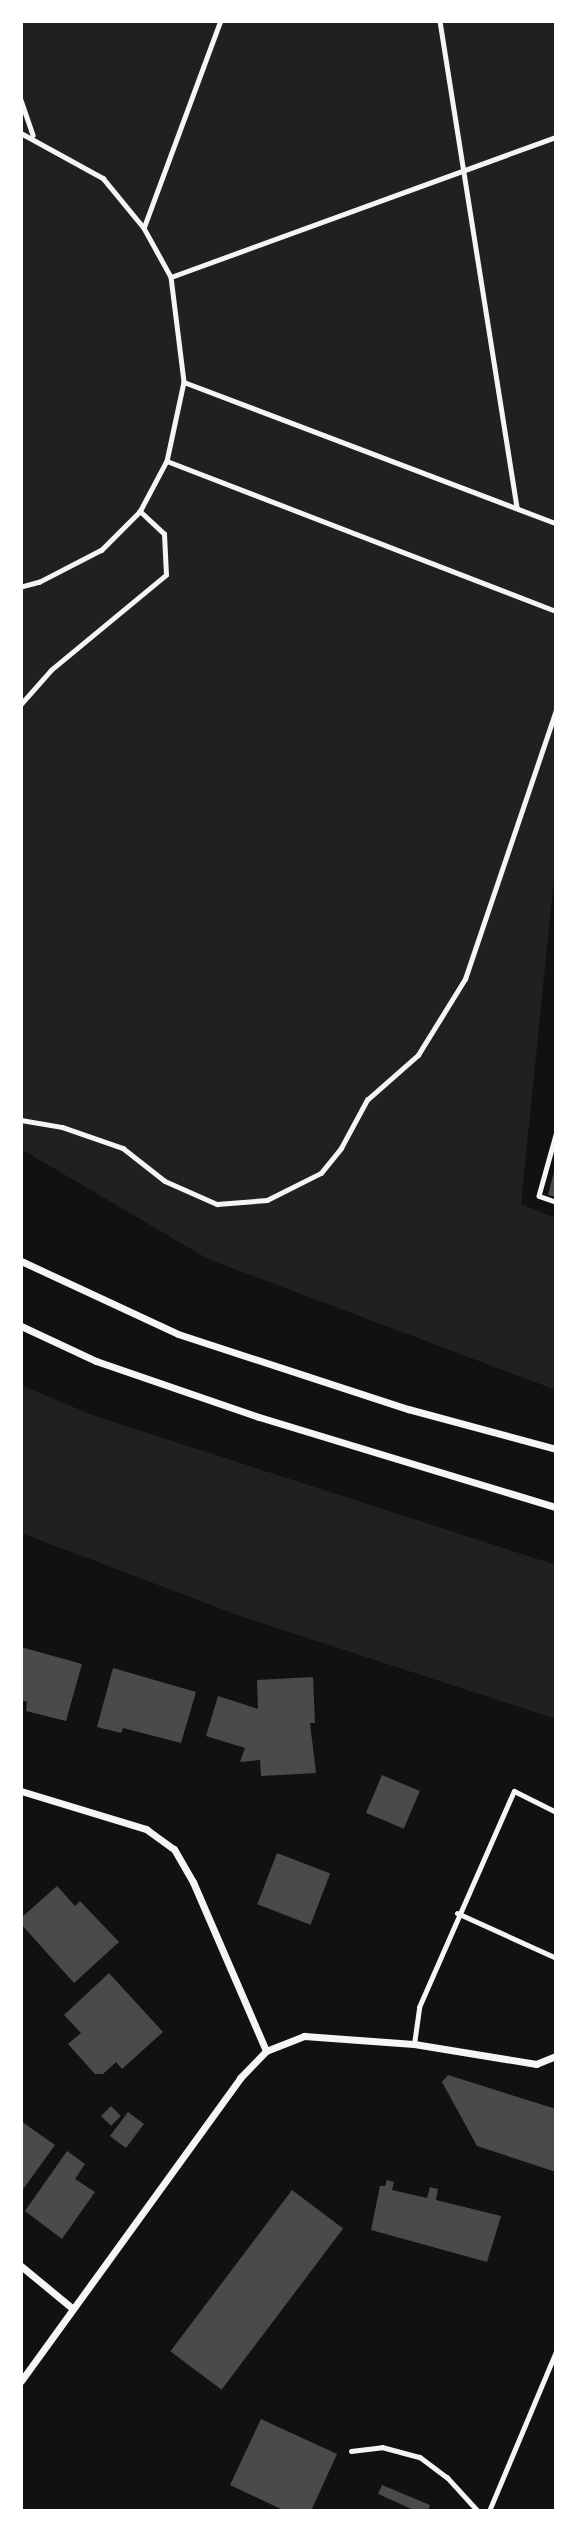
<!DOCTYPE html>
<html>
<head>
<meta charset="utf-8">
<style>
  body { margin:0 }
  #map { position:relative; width:577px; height:2532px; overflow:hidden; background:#111; font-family:"Noto Serif",serif }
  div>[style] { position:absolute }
  .green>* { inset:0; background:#202020 }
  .building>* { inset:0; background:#4a4a4a; transform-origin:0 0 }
  .path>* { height:4.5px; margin:-2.25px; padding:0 2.25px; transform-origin:2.25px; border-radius:2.25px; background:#f5f5f5 }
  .service>* { height:5px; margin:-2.5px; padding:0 2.5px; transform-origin:2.5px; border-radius:2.5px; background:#f5f5f5 }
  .minor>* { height:7px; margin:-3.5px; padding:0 3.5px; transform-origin:3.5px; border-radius:3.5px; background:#f5f5f5 }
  span { translate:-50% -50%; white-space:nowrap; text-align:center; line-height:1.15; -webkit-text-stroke:5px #fff; paint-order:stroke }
  .frame { position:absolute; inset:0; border:23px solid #fff; pointer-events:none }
</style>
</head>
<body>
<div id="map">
  <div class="green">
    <i style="clip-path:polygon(21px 21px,556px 21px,556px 859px,521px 1204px,556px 1218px,556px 1390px,208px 1259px,21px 1149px)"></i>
    <i style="clip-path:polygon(21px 1385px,95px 1416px,556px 1565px,556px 1719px,243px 1617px,21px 1533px)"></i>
  </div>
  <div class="building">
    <i style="clip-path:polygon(555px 1168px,556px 1168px,556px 1197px,548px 1195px)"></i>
    <i style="clip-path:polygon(21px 1647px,82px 1664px,66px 1721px,26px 1711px,27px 1702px,21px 1700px)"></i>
    <i style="clip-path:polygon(113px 1668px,196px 1692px,181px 1743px,123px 1728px,121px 1733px,97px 1727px)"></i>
    <i style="clip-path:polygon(313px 1677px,315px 1723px,310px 1723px,316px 1773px,261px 1776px,260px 1760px,240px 1762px,245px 1748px,206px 1736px,218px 1696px,258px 1709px,257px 1680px)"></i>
    <i style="left:382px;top:1775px;width:41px;height:41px;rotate:23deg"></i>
    <i style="left:277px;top:1853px;width:57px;height:55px;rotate:21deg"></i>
    <i style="clip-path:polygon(57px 1886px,75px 1906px,80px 1901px,119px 1942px,74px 1983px,21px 1924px,21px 1918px)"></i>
    <i style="clip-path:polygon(109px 1973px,163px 2032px,122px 2069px,116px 2062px,103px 2074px,95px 2074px,68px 2044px,81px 2033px,64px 2015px)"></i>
    <i style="clip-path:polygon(448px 2075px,556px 2109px,556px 2172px,477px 2146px,442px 2082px)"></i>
    <i style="left:111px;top:2106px;width:14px;height:14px;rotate:45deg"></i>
    <i style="left:128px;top:2112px;width:20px;height:30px;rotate:37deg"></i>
    <i style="clip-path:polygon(21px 2121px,55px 2145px,21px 2192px)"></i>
    <i style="clip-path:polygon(67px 2151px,85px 2164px,75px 2179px,95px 2192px,62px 2239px,25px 2211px)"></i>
    <i style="clip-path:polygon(387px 2180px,394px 2182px,392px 2190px,427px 2198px,430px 2187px,438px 2189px,436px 2200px,501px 2216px,487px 2262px,371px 2230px,380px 2186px,385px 2186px)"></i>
    <i style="left:292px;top:2190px;width:64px;height:202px;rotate:37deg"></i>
    <i style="clip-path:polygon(261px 2419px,337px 2454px,311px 2511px,285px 2511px,230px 2485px)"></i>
    <i style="clip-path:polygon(382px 2485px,430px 2505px,428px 2511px,416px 2511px,378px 2494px)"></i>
  </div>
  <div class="path">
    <i style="left:440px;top:21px;width:493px;rotate:81deg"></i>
    <i style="left:21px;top:100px;width:37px;rotate:71deg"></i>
    <i style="left:21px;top:133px;width:94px;rotate:28.8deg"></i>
    <i style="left:103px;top:178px;width:65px;rotate:50.6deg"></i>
    <i style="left:144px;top:228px;width:56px;rotate:61.1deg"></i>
    <i style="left:171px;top:277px;width:106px;rotate:82.9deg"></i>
    <i style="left:184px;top:382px;width:81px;rotate:102.1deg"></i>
    <i style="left:167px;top:461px;width:58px;rotate:117.9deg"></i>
    <i style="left:140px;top:512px;width:54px;rotate:135deg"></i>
    <i style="left:102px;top:550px;width:70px;rotate:152.7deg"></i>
    <i style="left:40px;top:582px;width:20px;rotate:165deg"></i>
    <i style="left:144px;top:227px;width:220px;rotate:-69.7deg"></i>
    <i style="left:171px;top:277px;width:410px;rotate:-20deg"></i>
    <i style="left:184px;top:382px;width:398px;rotate:20.8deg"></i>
    <i style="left:167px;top:461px;width:417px;rotate:21.1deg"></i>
    <i style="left:21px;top:704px;width:45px;rotate:-48.6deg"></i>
    <i style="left:51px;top:670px;width:149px;rotate:-39.6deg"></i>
    <i style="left:166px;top:575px;width:41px;rotate:-92.8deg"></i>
    <i style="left:164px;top:534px;width:33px;rotate:-137deg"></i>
    <i style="left:21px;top:1120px;width:42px;rotate:9.7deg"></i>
    <i style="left:62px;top:1127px;width:65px;rotate:19deg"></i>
    <i style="left:123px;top:1148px;width:53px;rotate:38.2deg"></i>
    <i style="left:165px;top:1181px;width:57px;rotate:23.9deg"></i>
    <i style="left:217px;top:1204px;width:50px;rotate:-4.6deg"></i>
    <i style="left:267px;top:1200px;width:60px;rotate:-26.6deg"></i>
    <i style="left:321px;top:1173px;width:32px;rotate:-51deg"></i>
    <i style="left:341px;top:1148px;width:55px;rotate:-61.6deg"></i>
    <i style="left:367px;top:1100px;width:68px;rotate:-41.4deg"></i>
    <i style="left:418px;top:1055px;width:89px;rotate:-58.3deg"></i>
    <i style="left:465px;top:979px;width:284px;rotate:-71.3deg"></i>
    <i style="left:556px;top:1135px;width:63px;rotate:105.6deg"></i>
    <i style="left:539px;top:1196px;width:18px;rotate:19deg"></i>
    <i style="left:351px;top:2451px;width:31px;rotate:-7deg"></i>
    <i style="left:382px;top:2447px;width:39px;rotate:15deg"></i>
    <i style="left:420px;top:2457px;width:34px;rotate:37deg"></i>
    <i style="left:447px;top:2477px;width:46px;rotate:47.6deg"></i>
    <i style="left:489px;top:2511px;width:173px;rotate:-67.2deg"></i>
  </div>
  <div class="service">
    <i style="left:457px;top:1913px;width:109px;rotate:24.4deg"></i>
    <i style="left:414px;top:2044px;width:37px;rotate:-82deg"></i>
    <i style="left:419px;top:2007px;width:236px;rotate:-66.3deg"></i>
    <i style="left:514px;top:1791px;width:47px;rotate:26.6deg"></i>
  </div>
  <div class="minor">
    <i style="left:21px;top:1261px;width:173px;rotate:24.9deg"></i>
    <i style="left:178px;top:1334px;width:242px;rotate:18.1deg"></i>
    <i style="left:408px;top:1409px;width:153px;rotate:15.1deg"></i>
    <i style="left:21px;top:1326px;width:83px;rotate:25deg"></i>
    <i style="left:96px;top:1361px;width:172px;rotate:19deg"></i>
    <i style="left:259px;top:1417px;width:310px;rotate:16.9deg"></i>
    <i style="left:21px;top:1791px;width:131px;rotate:16.9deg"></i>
    <i style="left:146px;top:1829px;width:34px;rotate:36deg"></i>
    <i style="left:174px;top:1849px;width:38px;rotate:60deg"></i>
    <i style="left:193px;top:1882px;width:184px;rotate:66.6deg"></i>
    <i style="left:21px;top:2266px;width:66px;rotate:39.5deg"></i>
    <i style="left:21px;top:2381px;width:374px;rotate:-54.1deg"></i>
    <i style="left:240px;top:2078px;width:37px;rotate:-46deg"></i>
    <i style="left:266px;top:2051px;width:41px;rotate:-21.5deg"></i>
    <i style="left:304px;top:2036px;width:110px;rotate:4.2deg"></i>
    <i style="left:414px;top:2044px;width:124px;rotate:9.3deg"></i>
    <i style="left:536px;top:2064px;width:22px;rotate:-22deg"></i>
  </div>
  <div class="frame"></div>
</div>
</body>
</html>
